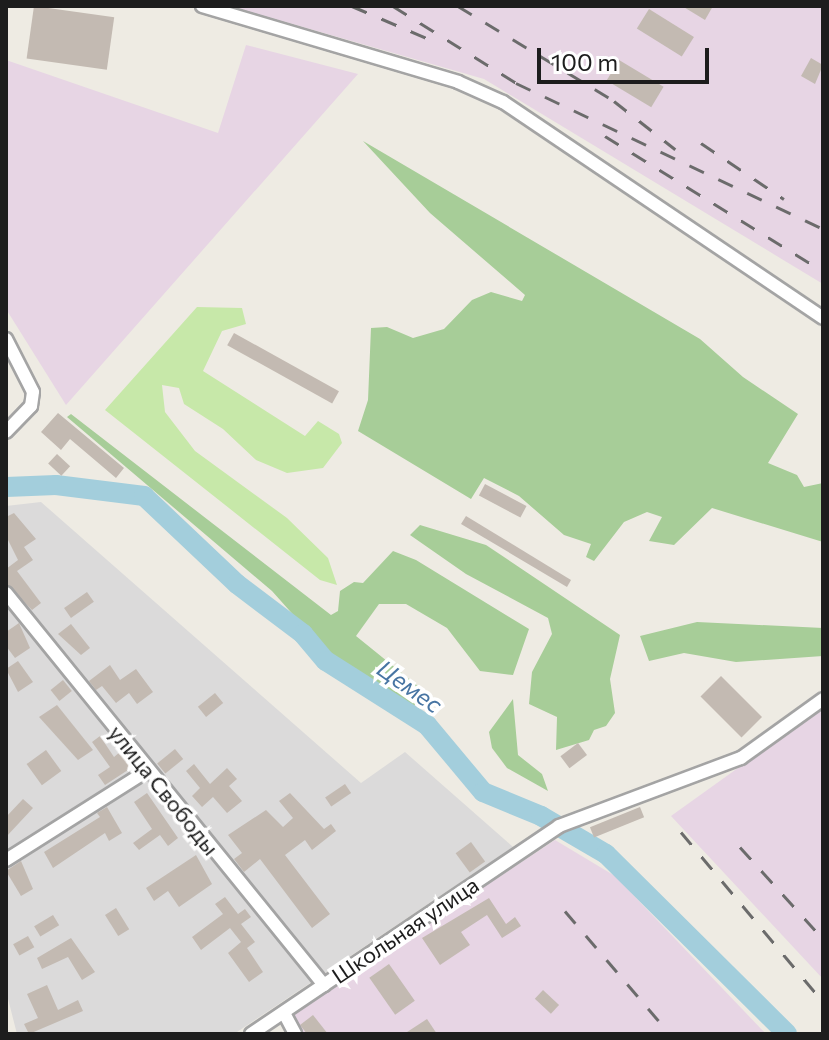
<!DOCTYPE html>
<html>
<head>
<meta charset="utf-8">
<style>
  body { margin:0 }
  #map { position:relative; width:829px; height:1040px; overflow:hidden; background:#eeebe3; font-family:Commissioner,sans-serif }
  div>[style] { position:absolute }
  .residential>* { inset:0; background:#dbdada }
  .industrial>* { inset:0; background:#e7d5e4 }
  .grass>* { inset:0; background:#c7e8a9 }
  .forest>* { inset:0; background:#a7cd98 }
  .river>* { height:20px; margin:-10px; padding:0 10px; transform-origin:10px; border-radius:10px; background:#a3cedc }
  .building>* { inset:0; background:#c3bab2; transform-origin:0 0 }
  .roads { filter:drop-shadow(2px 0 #a4a4a4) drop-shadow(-2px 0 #a4a4a4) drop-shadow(0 2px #a4a4a4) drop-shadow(0 -2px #a4a4a4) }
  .minor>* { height:12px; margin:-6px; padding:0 6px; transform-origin:6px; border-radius:6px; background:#fff }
  .rail>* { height:3px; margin-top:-1.5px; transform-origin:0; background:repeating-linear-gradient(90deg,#6b6b6b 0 16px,transparent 0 32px) }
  span { translate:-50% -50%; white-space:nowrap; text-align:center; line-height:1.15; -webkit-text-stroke:7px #fff; paint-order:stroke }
  .street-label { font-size:22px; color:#1d1d1d }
  .water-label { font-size:24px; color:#4875a3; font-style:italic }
  .frame { position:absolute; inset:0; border:8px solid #1d1d1d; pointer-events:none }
  .scale { position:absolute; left:537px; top:48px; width:172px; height:36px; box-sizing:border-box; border:4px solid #1d1d1d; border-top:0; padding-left:10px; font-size:24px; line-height:28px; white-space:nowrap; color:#1d1d1d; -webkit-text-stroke:6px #fff; paint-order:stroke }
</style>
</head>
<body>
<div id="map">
  <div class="residential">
    <i style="clip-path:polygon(41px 502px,361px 783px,405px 752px,513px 847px,234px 1034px,17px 1034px,6px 991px,6px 506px)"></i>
  </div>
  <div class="industrial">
    <i style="clip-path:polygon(230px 6px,823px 6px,823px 284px,484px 79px)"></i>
    <i style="clip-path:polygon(246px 45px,358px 74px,66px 405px,6px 309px,6px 60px,218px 133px)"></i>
    <i style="clip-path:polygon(823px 707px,823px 979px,671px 816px)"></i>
    <i style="clip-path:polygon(555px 840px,615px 876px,766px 1034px,301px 1034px,290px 1015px)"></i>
  </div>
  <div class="grass">
    <i style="clip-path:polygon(197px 307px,242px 308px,246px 324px,222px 331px,203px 371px,305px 436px,318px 421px,339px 434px,342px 443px,323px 468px,287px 473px,256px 460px,223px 429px,184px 404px,179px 388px,162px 385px,165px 412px,195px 451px,287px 518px,328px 558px,337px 585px,320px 580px,105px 410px)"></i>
  </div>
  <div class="forest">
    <i style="clip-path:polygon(363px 141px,700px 339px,743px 377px,798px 414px,768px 463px,797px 475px,804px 487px,823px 483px,823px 542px,712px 508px,674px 545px,649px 541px,662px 517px,647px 512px,624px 522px,594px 561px,586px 557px,591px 544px,564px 535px,519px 496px,484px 478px,471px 499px,358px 431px,368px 400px,371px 328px,387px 327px,413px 338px,444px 329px,472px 300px,491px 292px,522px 301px,525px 295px,430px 213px)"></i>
    <i style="clip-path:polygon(71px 414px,331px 615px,338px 611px,340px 591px,354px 582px,363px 583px,393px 551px,416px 560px,529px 629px,513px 675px,480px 671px,447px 628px,406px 604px,379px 604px,356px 636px,424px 691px,411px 711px,330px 656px,272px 591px,67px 417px)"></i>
    <i style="clip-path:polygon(420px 525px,486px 545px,620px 635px,610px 679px,615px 713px,606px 726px,594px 730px,589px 740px,556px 750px,557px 717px,529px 704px,532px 672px,552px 634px,548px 618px,466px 574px,410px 535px)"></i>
    <i style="clip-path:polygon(697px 622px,823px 628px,823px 656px,736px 662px,684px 653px,649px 661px,640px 636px)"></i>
    <i style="clip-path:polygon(513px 699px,518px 755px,542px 774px,548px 791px,507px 768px,492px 748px,489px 732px)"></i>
  </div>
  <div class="river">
    <i style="left:6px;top:487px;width:50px;rotate:-2.3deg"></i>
    <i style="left:56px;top:485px;width:89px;rotate:7.1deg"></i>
    <i style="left:144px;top:496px;width:128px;rotate:43.4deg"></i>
    <i style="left:237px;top:584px;width:83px;rotate:37.1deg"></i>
    <i style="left:303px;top:634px;width:35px;rotate:50deg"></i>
    <i style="left:326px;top:661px;width:120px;rotate:32.4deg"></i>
    <i style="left:427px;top:725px;width:87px;rotate:50.1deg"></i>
    <i style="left:483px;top:792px;width:63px;rotate:22.5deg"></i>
    <i style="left:541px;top:816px;width:75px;rotate:30.3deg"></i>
    <i style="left:606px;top:854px;width:255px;rotate:44.8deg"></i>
  </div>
  <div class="building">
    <i style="left:34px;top:6px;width:81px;height:53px;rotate:8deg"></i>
    <i style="clip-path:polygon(682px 6px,713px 6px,705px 20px)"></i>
    <i style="left:649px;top:9px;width:53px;height:23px;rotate:32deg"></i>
    <i style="clip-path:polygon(811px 58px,823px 65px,815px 84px,801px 76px)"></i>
    <i style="left:619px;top:60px;width:52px;height:24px;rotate:31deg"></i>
    <i style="left:234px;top:333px;width:120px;height:14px;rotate:29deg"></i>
    <i style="clip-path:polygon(58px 413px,124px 468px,116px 478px,70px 439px,61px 450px,41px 432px)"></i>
    <i style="left:57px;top:454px;width:18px;height:13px;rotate:43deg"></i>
    <i style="left:485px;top:484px;width:47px;height:13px;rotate:28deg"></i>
    <i style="clip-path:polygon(14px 513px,36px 539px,24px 547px,33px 560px,17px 571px,41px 603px,32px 610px,6px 584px,6px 569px,18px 560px,6px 536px,6px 517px)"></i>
    <i style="clip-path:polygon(466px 516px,571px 580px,567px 587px,461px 524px)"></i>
    <i style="left:87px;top:592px;width:12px;height:28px;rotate:55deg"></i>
    <i style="clip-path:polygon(19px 623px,30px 648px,15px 658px,6px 646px,6px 632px)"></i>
    <i style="clip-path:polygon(71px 624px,90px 648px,81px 655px,58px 634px)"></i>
    <i style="clip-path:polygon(18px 661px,33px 682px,18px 692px,6px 669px)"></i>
    <i style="clip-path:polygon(110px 665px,120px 680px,136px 669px,153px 692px,137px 704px,129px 693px,116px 703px,102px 686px,96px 690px,89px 681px)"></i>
    <i style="left:721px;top:676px;width:58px;height:29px;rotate:45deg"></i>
    <i style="left:63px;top:680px;width:14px;height:16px;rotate:51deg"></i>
    <i style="left:215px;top:693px;width:13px;height:22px;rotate:51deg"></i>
    <i style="clip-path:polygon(57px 705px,93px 750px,78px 760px,39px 717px)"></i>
    <i style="clip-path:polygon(100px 736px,114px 757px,120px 752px,131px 768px,105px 785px,98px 775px,110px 767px,92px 742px)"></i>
    <i style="left:578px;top:743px;width:15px;height:22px;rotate:53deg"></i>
    <i style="left:175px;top:749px;width:13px;height:23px;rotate:51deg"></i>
    <i style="left:46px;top:750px;width:26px;height:24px;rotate:54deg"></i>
    <i style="clip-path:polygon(194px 764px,210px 784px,227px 768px,237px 779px,229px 786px,242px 801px,227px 813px,213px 797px,202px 807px,192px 796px,200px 788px,186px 771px)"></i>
    <i style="left:345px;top:784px;width:11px;height:24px;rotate:56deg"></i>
    <i style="clip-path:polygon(147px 793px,178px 838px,168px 846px,160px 835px,139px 850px,133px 843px,152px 829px,134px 802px)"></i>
    <i style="clip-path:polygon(290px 793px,324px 829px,331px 824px,336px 831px,312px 850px,305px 840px,285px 855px,330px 914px,312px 928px,260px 859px,244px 872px,234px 859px,242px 853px,228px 835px,266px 810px,283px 827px,293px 818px,279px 801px)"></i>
    <i style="clip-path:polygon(23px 799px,33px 808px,6px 837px,6px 817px)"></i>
    <i style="clip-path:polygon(107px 807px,122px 833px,109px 841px,105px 833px,53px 868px,44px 852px,100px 817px,97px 813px)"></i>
    <i style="left:640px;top:807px;width:11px;height:54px;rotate:68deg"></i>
    <i style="left:471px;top:842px;width:24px;height:19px;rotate:54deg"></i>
    <i style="clip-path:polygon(196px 855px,212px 884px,179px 907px,168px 891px,154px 901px,146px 888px)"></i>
    <i style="clip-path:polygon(21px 861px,33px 889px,21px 896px,6px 871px)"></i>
    <i style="clip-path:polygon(225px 897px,238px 914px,245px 909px,251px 917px,241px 924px,255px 942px,247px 948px,263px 972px,249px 982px,228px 953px,241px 942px,230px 928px,201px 950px,192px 937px,223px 914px,215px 904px)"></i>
    <i style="clip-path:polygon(489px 898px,506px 924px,515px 917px,521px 926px,502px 938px,487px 915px,461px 932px,470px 945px,440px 965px,422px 938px)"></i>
    <i style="left:116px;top:908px;width:25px;height:13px;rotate:58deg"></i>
    <i style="left:53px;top:915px;width:12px;height:22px;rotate:59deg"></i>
    <i style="left:28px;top:936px;width:13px;height:17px;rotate:61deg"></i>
    <i style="clip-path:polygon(71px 938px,95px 972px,82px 980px,68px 957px,42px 969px,37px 958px)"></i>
    <i style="left:389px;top:964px;width:45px;height:24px;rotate:55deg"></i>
    <i style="clip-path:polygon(47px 985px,58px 1010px,78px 1000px,83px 1011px,29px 1034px,24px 1024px,38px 1018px,27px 994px)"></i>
    <i style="left:543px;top:990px;width:22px;height:12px;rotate:43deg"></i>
    <i style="clip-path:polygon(313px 1015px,328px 1034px,307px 1034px,300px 1025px)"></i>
    <i style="clip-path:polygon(427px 1019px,437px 1034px,404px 1034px)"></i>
  </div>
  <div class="roads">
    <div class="minor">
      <i style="left:202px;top:6px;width:267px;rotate:16.5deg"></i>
      <i style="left:458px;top:82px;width:49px;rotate:24deg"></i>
      <i style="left:503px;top:102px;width:386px;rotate:34deg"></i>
      <i style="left:6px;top:339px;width:59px;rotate:63deg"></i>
      <i style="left:33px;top:392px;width:14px;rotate:98deg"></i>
      <i style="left:31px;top:406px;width:36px;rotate:134deg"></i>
      <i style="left:6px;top:593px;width:505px;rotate:50.95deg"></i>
      <i style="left:6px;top:860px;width:167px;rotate:-32.3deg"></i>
      <i style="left:284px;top:1013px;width:24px;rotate:62deg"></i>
      <i style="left:251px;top:1034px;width:372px;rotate:-34deg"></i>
      <i style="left:559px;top:826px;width:194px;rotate:-20.5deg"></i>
      <i style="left:741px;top:758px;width:101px;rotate:-35.7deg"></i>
    </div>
  </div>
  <div class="rail">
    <i style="left:352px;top:6px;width:91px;rotate:23.2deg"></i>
    <i style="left:393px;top:6px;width:145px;rotate:32deg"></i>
    <i style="left:516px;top:83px;width:340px;rotate:25.4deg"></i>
    <i style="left:458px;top:6px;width:183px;rotate:31.3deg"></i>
    <i style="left:614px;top:101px;width:78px;rotate:38.2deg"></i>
    <i style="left:605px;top:136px;width:256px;rotate:31.8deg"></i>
    <i style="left:701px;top:143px;width:100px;rotate:34deg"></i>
    <i style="left:681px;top:832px;width:222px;rotate:50.1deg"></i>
    <i style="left:740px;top:847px;width:124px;rotate:47.9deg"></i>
    <i style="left:565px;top:911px;width:162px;rotate:49.5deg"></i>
  </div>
  <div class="street-label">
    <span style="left:164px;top:790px;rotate:51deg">улица Свободы</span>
    <span style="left:405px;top:930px;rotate:-34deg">Школьная улица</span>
  </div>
  <div class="water-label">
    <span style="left:410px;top:686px;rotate:35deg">Цемес</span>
  </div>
  <div class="frame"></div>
  <div class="scale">100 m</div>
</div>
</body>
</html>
